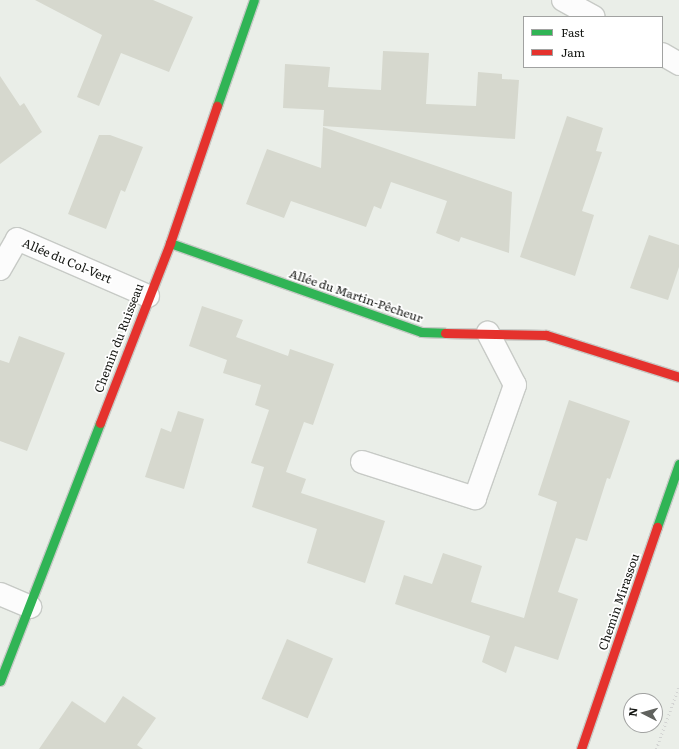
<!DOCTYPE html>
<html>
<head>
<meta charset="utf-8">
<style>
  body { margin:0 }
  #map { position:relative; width:679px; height:749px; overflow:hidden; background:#eaeee8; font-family:Literata,serif }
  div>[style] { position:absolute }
  .building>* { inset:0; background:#d6d8ce; transform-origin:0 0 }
  .path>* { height:2.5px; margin-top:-1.25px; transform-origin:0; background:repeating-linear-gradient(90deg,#d3d4d3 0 1px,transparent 0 4px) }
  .roads { filter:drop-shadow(1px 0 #c7cac6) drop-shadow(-1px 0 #c7cac6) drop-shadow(0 1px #c7cac6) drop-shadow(0 -1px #c7cac6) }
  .street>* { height:22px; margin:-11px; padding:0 11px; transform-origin:11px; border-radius:11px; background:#fcfcfc }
  .fast>* { height:9px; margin:-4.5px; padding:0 4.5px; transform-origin:4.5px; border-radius:4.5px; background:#30b455 }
  .jam>* { height:9px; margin:-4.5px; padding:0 4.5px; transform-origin:4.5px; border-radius:4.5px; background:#e5322d }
  span { translate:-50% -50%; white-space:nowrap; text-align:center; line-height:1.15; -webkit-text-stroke:3.5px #fff; paint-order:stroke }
  .street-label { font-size:12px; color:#151713 }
  .legend { position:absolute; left:523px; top:16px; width:140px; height:52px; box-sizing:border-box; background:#fff; border:1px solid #a1a2a1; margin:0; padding:5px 7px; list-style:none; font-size:12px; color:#151713 }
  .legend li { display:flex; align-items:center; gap:8px; height:20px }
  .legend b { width:20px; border:1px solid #a1a2a1 }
  .north { position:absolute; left:623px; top:693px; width:40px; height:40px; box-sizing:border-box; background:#fff; border:1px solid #a1a2a1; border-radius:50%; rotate:276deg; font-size:11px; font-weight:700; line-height:16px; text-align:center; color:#151713 }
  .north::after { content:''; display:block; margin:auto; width:14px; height:18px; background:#60625e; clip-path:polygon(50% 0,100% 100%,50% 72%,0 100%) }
</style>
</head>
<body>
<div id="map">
  <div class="building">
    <i style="clip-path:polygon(35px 0,153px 0,193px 17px,169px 72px,121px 53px,99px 106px,77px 97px,102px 35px)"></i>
    <i style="clip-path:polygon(383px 51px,429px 53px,426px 104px,476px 106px,478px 72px,502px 74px,502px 79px,519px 80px,515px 139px,323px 126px,324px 110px,283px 108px,285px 64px,330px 67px,328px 87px,381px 90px)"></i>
    <i style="clip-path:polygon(0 76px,20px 106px,24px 103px,42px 132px,0 164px)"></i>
    <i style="clip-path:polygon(567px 116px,603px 128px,596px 151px,602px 152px,582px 211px,594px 215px,575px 276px,520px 257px)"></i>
    <i style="clip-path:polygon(323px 127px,512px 192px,509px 253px,461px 237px,459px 242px,436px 233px,447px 201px,391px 182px,381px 209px,374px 206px,366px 227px,291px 201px,284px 218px,246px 204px,267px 149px,321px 168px)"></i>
    <i style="clip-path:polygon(99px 135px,110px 135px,143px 147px,125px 192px,121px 190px,106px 229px,68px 214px)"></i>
    <i style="clip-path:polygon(649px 235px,679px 245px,679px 267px,668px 300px,630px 288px)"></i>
    <i style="clip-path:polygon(202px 306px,243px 320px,236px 337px,288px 356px,290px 349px,334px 364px,313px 425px,304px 422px,286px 472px,306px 479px,301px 493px,385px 521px,365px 583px,307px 563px,317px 529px,252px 507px,264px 467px,251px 463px,269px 410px,255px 405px,261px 385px,223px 373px,227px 360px,189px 346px)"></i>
    <i style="clip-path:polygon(19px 336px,65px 353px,27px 451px,0 441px,0 360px,9px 363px)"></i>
    <i style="clip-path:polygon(569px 400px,630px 421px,610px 479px,607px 478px,587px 541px,576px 538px,558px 592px,578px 599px,558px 660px,515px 646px,506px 673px,482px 662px,490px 636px,395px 604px,404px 575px,432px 584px,443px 553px,482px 566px,471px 602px,524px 618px,557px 502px,538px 495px)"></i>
    <i style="clip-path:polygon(178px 411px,204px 419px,184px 489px,145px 477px,161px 428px,171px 432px)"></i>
    <i style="left:287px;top:639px;width:50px;height:65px;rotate:23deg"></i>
    <i style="clip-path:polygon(123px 696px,156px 718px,137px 745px,143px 749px,39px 749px,72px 701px,105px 723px)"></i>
  </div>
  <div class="path">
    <i style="left:656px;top:749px;width:67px;rotate:-69.9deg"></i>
  </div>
  <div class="roads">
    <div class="street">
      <i style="left:563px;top:0;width:35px;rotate:29deg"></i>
      <i style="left:662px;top:54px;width:20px;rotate:30deg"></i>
      <i style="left:0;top:269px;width:34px;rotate:-60deg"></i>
      <i style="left:17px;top:239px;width:143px;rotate:23.5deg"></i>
      <i style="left:362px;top:462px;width:119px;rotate:17.7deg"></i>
      <i style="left:475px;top:498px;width:120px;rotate:-70.5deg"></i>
      <i style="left:515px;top:385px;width:59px;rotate:-117.4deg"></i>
      <i style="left:0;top:594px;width:33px;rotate:23deg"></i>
    </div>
    <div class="fast">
      <i style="left:217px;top:106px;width:112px;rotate:-70.8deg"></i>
      <i style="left:170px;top:243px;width:266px;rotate:19.5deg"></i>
      <i style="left:421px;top:332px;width:24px;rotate:2deg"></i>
      <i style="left:657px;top:527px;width:67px;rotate:-70.8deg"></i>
      <i style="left:0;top:681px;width:277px;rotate:-68.8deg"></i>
    </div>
    <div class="jam">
      <i style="left:445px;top:333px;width:101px;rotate:1.1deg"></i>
      <i style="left:546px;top:335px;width:139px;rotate:17.5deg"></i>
      <i style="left:100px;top:423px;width:193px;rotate:-68.7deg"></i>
      <i style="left:170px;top:243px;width:145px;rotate:-71.1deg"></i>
      <i style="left:581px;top:749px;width:235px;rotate:-71.1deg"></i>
    </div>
  </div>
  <div class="street-label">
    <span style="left:67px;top:261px;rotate:23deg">Allée du Col-Vert</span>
    <span style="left:356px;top:296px;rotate:19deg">Allée du Martin-Pêcheur</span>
    <span style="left:119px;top:338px;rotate:-69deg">Chemin du Ruisseau</span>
    <span style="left:619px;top:602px;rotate:-71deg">Chemin Mirassou</span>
  </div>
  <ul class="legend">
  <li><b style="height:5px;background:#30b455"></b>Fast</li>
  <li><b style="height:5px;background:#e5322d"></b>Jam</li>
  </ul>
  <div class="north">N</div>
</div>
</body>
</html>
